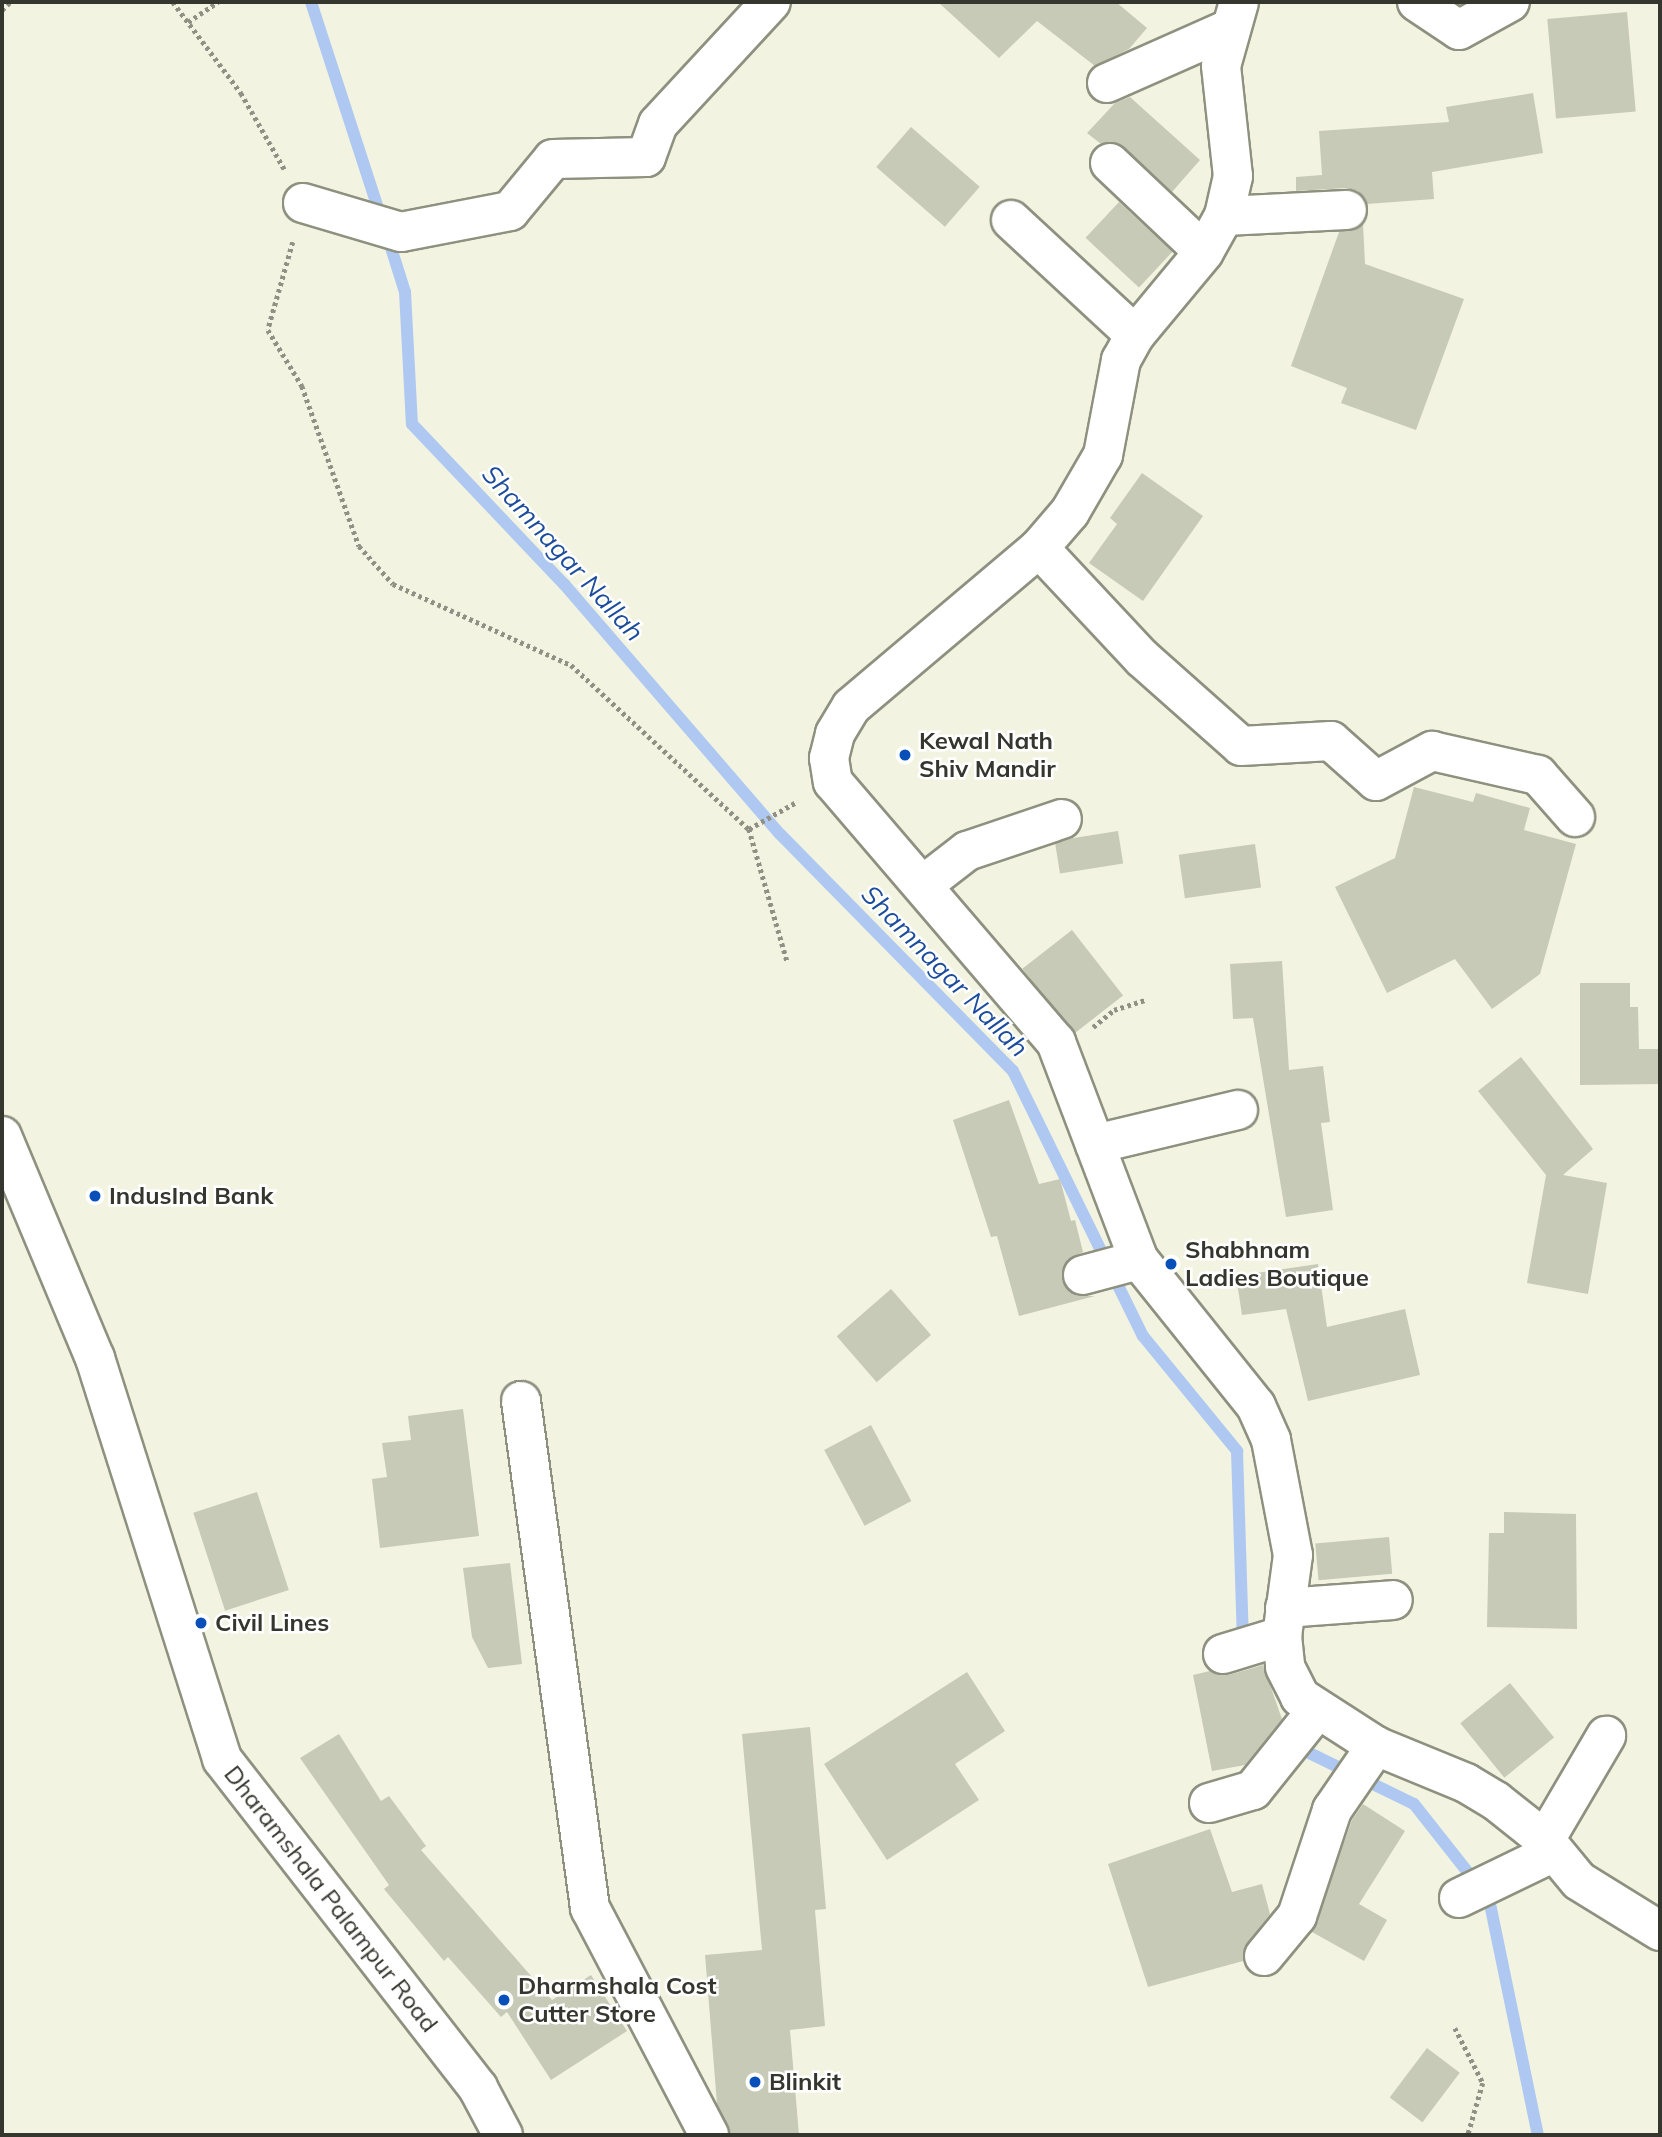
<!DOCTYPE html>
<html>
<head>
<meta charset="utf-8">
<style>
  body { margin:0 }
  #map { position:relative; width:1662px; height:2137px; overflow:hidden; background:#f2f4e1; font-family:Mulish,sans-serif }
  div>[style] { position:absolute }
  .stream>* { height:12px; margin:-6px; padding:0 6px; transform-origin:6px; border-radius:6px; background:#aec8f2 }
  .building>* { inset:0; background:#c7cab7; transform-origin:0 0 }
  .path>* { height:4.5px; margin-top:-2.25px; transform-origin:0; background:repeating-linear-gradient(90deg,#909184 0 3.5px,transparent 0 7px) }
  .roads { filter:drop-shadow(2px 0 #8e917f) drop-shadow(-2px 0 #8e917f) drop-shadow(0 2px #8e917f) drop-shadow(0 -2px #8e917f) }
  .minor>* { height:38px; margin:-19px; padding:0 19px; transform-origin:19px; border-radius:19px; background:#fff }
  .major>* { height:38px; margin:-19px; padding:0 19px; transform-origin:19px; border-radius:19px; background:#fff }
  .dots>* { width:19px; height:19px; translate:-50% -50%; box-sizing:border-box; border:4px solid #fff; border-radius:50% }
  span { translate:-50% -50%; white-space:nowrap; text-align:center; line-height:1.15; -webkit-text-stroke:5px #fff; paint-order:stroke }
  .poi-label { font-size:24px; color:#35362e; font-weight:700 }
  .left { translate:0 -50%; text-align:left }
  .street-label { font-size:24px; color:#35362e }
  .water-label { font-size:26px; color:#1c4c9b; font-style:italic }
  .frame { position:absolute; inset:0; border:4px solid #35362e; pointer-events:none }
</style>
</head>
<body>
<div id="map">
  <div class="stream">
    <i style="left:311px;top:2px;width:227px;rotate:72deg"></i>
    <i style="left:387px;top:235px;width:60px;rotate:72.5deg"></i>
    <i style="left:405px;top:292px;width:132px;rotate:87deg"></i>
    <i style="left:412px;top:424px;width:221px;rotate:46.5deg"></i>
    <i style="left:564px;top:584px;width:330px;rotate:49.2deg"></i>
    <i style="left:780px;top:834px;width:332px;rotate:45.5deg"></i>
    <i style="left:1013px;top:1071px;width:295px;rotate:63.9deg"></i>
    <i style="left:1143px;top:1336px;width:149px;rotate:50.7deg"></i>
    <i style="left:1237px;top:1451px;width:192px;rotate:88.2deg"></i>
    <i style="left:1295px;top:1746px;width:132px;rotate:26deg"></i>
    <i style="left:1414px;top:1804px;width:121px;rotate:51.7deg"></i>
    <i style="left:1489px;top:1899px;width:241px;rotate:78.3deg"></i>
  </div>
  <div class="building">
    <i style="clip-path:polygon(938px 2px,1116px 2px,1147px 28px,1129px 49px,1095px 66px,1037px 21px,999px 58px)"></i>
    <i style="left:1627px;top:12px;width:100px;height:80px;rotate:85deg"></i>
    <i style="clip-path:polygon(1533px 93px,1543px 153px,1432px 172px,1434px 199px,1367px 204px,1358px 191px,1347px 188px,1296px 191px,1296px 177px,1322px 175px,1319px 131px,1449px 122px,1446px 107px)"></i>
    <i style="clip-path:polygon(1130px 97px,1200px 160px,1172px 192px,1124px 147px,1114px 142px,1101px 144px,1087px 133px,1115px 103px)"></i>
    <i style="left:911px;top:127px;width:91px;height:53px;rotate:41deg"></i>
    <i style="left:1119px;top:202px;width:73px;height:49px;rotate:43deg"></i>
    <i style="clip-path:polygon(1363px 224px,1365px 264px,1464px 299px,1416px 430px,1341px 403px,1347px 388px,1291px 366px,1339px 232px)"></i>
    <i style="clip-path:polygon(1142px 473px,1203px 516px,1143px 601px,1089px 563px,1117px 524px,1110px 518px)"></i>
    <i style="clip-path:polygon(1414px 787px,1473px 802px,1476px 793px,1530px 808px,1524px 830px,1576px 844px,1540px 974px,1492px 1009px,1455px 959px,1387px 993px,1335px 887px,1395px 858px)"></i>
    <i style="left:1118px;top:831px;width:33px;height:64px;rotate:81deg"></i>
    <i style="left:1255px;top:844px;width:44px;height:77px;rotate:82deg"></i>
    <i style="left:1072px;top:930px;width:83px;height:63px;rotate:52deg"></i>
    <i style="clip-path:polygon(1282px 961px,1289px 1070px,1323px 1066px,1330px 1122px,1321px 1123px,1333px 1210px,1286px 1217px,1253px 1018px,1233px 1019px,1230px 964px)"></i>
    <i style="clip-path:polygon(1580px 983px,1630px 983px,1630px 1007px,1638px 1007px,1639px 1049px,1660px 1049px,1660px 1084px,1580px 1085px)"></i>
    <i style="clip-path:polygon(1521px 1057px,1593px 1149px,1563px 1175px,1607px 1183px,1588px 1294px,1527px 1283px,1546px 1175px,1478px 1091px)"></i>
    <i style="clip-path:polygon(1009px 1100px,1039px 1184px,1060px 1179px,1071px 1221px,1075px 1220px,1083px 1252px,1067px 1260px,1062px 1281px,1077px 1296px,1095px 1296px,1019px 1316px,997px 1236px,991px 1237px,953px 1120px)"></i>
    <i style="clip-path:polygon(1318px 1264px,1327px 1327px,1405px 1309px,1420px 1375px,1308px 1401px,1286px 1309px,1242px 1315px,1236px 1276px)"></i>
    <i style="left:891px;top:1289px;width:61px;height:72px;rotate:49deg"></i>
    <i style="clip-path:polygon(463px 1409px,479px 1536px,380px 1548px,372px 1479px,387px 1477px,382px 1443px,411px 1440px,408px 1416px)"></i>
    <i style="left:871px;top:1425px;width:86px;height:53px;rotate:62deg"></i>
    <i style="left:257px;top:1492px;width:103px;height:67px;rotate:72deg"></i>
    <i style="clip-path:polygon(1504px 1512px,1576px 1514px,1577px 1629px,1487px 1627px,1489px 1533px,1504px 1533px)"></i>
    <i style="left:1389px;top:1537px;width:37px;height:74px;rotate:85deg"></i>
    <i style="clip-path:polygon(510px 1563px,522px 1664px,488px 1668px,472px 1637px,463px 1568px)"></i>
    <i style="clip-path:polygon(1263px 1665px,1282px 1719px,1245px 1765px,1212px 1771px,1193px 1675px,1210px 1671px,1229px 1675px)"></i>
    <i style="clip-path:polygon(967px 1672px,1005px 1731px,955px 1764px,979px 1800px,887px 1860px,824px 1764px)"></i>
    <i style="left:1510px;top:1683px;width:70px;height:64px;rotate:51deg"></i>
    <i style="clip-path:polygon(810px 1727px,826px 1909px,815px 1910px,825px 2026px,790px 2030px,799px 2135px,731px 2135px,717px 2104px,705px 1955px,762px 1950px,742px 1734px)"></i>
    <i style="clip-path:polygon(339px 1734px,381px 1801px,389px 1796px,426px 1846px,421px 1850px,552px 2000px,591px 1975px,627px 2031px,551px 2080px,507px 2012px,501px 2017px,448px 1957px,444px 1961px,384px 1889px,389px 1885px,300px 1758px)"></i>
    <i style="clip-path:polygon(1363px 1804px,1405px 1831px,1359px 1904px,1387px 1920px,1364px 1961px,1312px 1932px,1352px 1820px)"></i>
    <i style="clip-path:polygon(1210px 1829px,1232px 1892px,1262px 1884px,1270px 1914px,1247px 1943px,1243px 1961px,1148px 1987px,1108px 1864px)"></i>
    <i style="left:1427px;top:2048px;width:41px;height:62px;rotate:37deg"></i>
  </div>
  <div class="path">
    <i style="left:173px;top:2px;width:114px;rotate:53.2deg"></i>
    <i style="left:241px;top:93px;width:89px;rotate:60.3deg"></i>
    <i style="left:2px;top:10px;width:11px;rotate:-45deg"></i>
    <i style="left:188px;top:22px;width:36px;rotate:-34deg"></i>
    <i style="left:293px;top:242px;width:91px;rotate:105.9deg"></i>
    <i style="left:268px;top:330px;width:66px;rotate:58.7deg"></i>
    <i style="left:302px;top:386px;width:170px;rotate:70.4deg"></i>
    <i style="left:359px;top:546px;width:51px;rotate:48.2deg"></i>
    <i style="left:393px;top:584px;width:196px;rotate:24.5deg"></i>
    <i style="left:571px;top:665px;width:242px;rotate:42.7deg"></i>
    <i style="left:749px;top:829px;width:137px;rotate:73.9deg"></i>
    <i style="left:749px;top:829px;width:56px;rotate:-29.7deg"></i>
    <i style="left:1093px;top:1027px;width:27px;rotate:-39deg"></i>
    <i style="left:1114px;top:1010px;width:33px;rotate:-18deg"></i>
    <i style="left:1455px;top:2028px;width:62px;rotate:63deg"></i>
    <i style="left:1483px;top:2083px;width:54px;rotate:106.1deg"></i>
  </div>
  <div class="roads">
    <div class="minor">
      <i style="left:1239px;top:2px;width:66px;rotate:105.7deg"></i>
      <i style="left:1221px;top:66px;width:111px;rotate:83.8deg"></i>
      <i style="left:1233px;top:176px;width:41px;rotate:102.7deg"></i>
      <i style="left:1224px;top:216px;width:41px;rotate:119.1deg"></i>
      <i style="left:1204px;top:252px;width:108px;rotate:129.7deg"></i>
      <i style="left:1135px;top:335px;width:29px;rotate:119deg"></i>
      <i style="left:1121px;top:360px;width:97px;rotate:100.7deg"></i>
      <i style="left:1103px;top:455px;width:66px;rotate:120.1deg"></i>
      <i style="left:1070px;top:512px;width:48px;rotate:130.7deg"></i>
      <i style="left:1039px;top:548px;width:246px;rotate:139.8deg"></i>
      <i style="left:851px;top:707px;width:31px;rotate:121deg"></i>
      <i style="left:835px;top:734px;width:25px;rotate:104deg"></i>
      <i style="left:829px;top:758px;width:24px;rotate:81deg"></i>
      <i style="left:833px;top:782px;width:343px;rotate:49.4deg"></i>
      <i style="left:1056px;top:1042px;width:233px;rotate:69.2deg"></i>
      <i style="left:1139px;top:1260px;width:187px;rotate:51.3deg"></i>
      <i style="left:1256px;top:1406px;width:37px;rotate:66deg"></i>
      <i style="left:1271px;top:1440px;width:117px;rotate:79.2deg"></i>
      <i style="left:1293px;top:1555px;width:82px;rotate:97.7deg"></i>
      <i style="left:1282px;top:1636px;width:31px;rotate:84deg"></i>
      <i style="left:1285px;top:1667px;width:34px;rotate:63deg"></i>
      <i style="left:1300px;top:1697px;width:90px;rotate:32.8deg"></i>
      <i style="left:1376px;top:1746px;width:97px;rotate:22.3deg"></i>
      <i style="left:1466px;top:1783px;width:35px;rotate:31deg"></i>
      <i style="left:1496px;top:1801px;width:63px;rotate:38.5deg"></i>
      <i style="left:1545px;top:1840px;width:53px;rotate:50.3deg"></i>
      <i style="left:1579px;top:1881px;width:95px;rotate:31.7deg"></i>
      <i style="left:1417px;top:2px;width:50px;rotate:33.7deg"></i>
      <i style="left:1459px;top:30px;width:58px;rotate:-28.8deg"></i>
      <i style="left:1107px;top:83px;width:133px;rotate:-23.9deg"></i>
      <i style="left:1110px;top:163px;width:129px;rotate:43.4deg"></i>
      <i style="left:303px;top:203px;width:102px;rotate:16.5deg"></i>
      <i style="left:401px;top:232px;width:111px;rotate:-10.9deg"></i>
      <i style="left:510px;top:211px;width:67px;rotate:-50.4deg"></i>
      <i style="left:553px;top:159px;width:93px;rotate:-1.2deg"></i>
      <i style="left:646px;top:157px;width:35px;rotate:-70deg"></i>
      <i style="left:658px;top:124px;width:166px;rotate:-47.2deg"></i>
      <i style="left:1224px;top:216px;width:123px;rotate:-2.8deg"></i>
      <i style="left:1011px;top:220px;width:169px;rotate:42.8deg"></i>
      <i style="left:1039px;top:548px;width:151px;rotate:46.9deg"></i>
      <i style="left:1142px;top:658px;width:132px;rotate:41.6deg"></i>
      <i style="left:1241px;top:746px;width:90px;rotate:-3.2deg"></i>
      <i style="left:1331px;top:741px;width:60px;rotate:41.6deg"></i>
      <i style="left:1376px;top:781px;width:64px;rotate:-28.2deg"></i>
      <i style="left:1432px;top:751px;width:109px;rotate:12.8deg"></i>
      <i style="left:1538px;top:775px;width:56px;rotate:48.6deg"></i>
      <i style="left:923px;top:885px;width:56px;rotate:-37.7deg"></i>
      <i style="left:967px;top:851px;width:100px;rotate:-18.6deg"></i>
      <i style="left:1095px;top:1144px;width:147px;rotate:-13.4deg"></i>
      <i style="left:1083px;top:1275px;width:58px;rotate:-15deg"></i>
      <i style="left:521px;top:1401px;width:512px;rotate:82.25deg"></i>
      <i style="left:590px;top:1908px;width:256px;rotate:62.3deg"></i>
      <i style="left:1285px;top:1608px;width:108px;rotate:-4.2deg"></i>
      <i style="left:1223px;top:1654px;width:62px;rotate:-17deg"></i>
      <i style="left:1209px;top:1803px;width:46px;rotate:-16.5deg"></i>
      <i style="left:1253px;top:1790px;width:102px;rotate:-51.3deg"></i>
      <i style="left:1545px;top:1840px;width:121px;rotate:-59.6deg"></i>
      <i style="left:1459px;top:1898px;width:106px;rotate:-25.8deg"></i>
      <i style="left:1264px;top:1956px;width:52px;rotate:-50.5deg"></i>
      <i style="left:1297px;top:1916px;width:112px;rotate:-71.7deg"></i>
      <i style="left:1332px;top:1810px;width:78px;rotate:-55.5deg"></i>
    </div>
    <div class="major">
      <i style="left:2px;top:1136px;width:241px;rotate:67.3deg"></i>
      <i style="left:95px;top:1358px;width:421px;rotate:72.4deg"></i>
      <i style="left:222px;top:1759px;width:417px;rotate:52.1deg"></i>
      <i style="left:478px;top:2088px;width:53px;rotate:62deg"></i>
    </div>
  </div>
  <div class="dots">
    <i style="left:905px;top:755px;background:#084fb9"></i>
    <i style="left:95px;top:1196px;background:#084fb9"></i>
    <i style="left:1171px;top:1264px;background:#084fb9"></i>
    <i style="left:201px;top:1623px;background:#084fb9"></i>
    <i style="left:504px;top:2000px;background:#084fb9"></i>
    <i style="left:755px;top:2082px;background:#084fb9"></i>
  </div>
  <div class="poi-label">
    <span class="left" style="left:919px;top:755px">Kewal Nath<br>Shiv Mandir</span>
    <span class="left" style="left:109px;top:1196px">IndusInd Bank</span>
    <span class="left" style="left:1185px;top:1264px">Shabhnam<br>Ladies Boutique</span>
    <span class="left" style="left:215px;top:1623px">Civil Lines</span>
    <span class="left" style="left:518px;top:2000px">Dharmshala Cost<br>Cutter Store</span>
    <span class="left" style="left:769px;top:2082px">Blinkit</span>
  </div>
  <div class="street-label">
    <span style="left:331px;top:1899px;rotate:52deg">Dharamshala Palampur Road</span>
  </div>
  <div class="water-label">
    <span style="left:563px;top:553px;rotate:48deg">Shamnagar Nallah</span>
    <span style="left:945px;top:971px;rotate:46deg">Shamnagar Nallah</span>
  </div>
  <div class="frame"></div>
</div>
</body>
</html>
